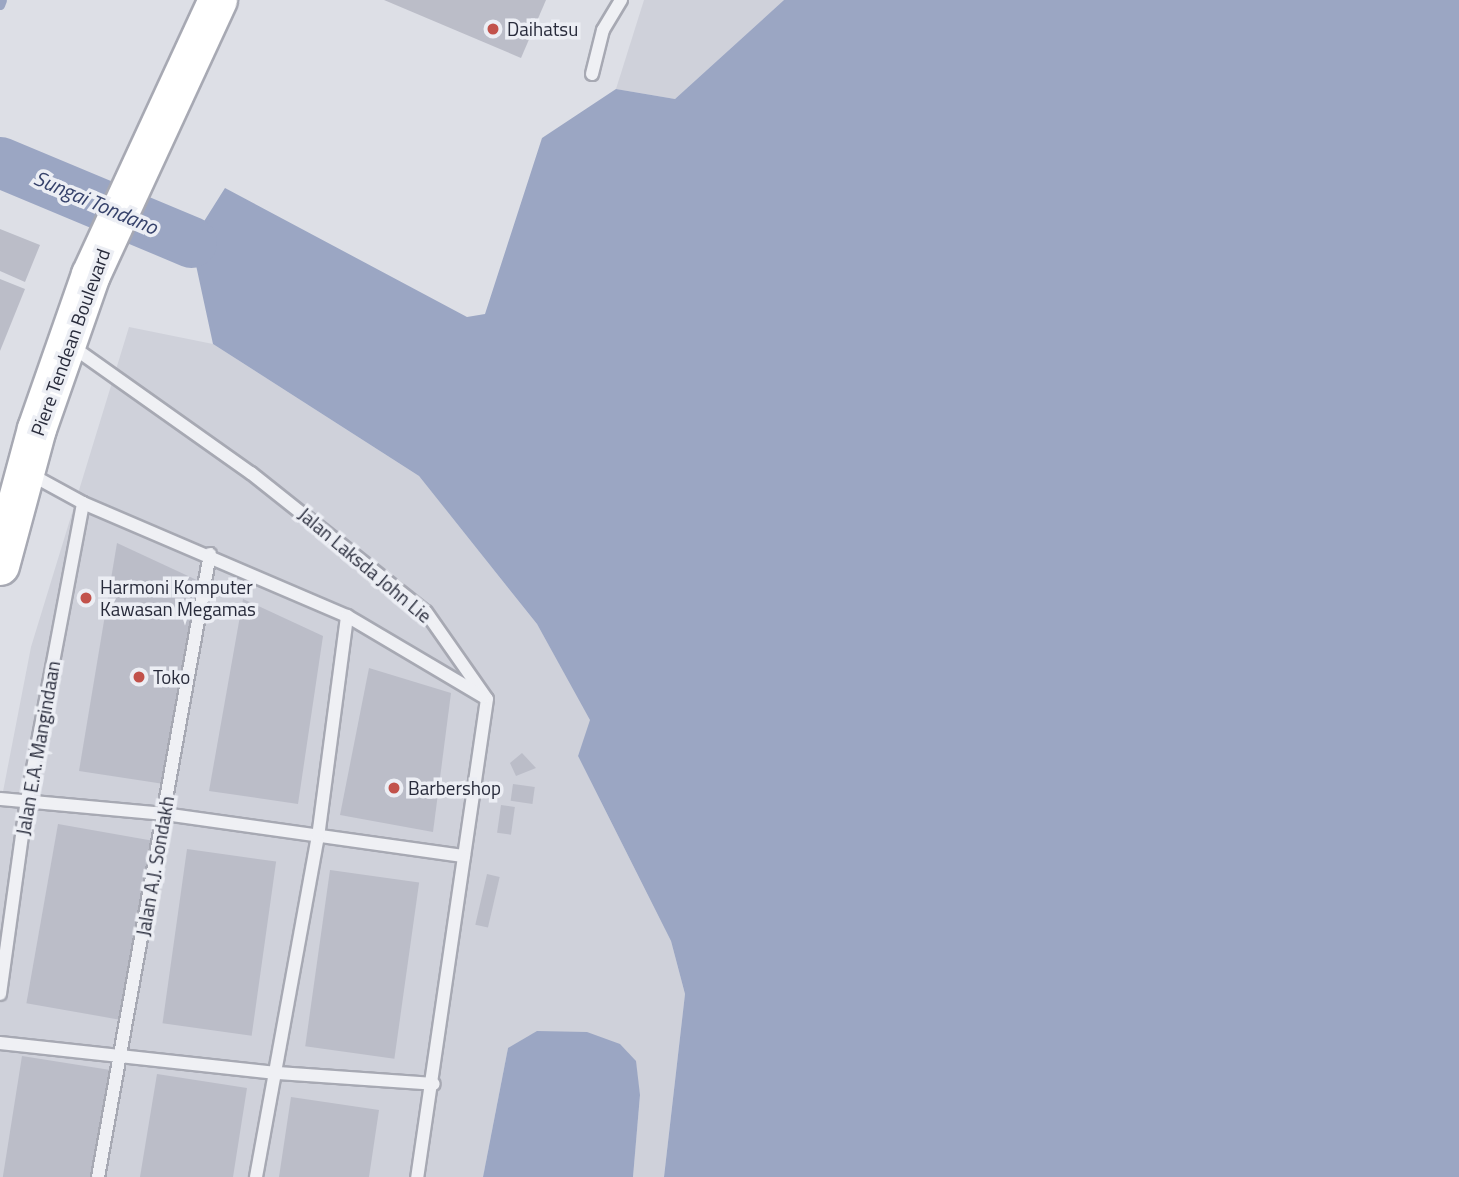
<!DOCTYPE html>
<html>
<head>
<meta charset="utf-8">
<style>
  body { margin:0 }
  #map { position:relative; width:1459px; height:1177px; overflow:hidden; background:#dddfe6; font-family:"Titillium Web",sans-serif }
  div>[style] { position:absolute }
  .built>* { inset:0; background:#cfd1da }
  .water>* { inset:0; background:#9ba6c3 }
  .stream>* { height:9px; margin:-4.5px; padding:0 4.5px; transform-origin:4.5px; border-radius:4.5px; background:#9ba6c3 }
  .river>* { height:51px; margin:-25.5px; padding:0 25.5px; transform-origin:25.5px; border-radius:25.5px; background:#9ba6c3 }
  .building>* { inset:0; background:#bbbdc8; transform-origin:0 0 }
  .roads { filter:drop-shadow(2px 0 #a7a9b3) drop-shadow(-2px 0 #a7a9b3) drop-shadow(0 2px #a7a9b3) drop-shadow(0 -2px #a7a9b3) }
  .service>* { height:12px; margin:-6px; padding:0 6px; transform-origin:6px; border-radius:6px; background:#eff0f4 }
  .trunk>* { height:38px; margin:-19px; padding:0 19px; transform-origin:19px; border-radius:19px; background:#fff }
  .dots>* { width:19px; height:19px; translate:-50% -50%; box-sizing:border-box; border:4px solid #eceef4; border-radius:50% }
  span { translate:-50% -50%; white-space:nowrap; text-align:center; line-height:1.15; -webkit-text-stroke:7px #eceef4; paint-order:stroke }
  .poi-label { font-size:19px; color:#282b3b }
  .left { translate:0 -50%; text-align:left }
  .street-label { font-size:19px; color:#282b3b }
  .water-label { font-size:21px; color:#36426b; font-style:italic }
</style>
</head>
<body>
<div id="map">
  <div class="built">
    <i style="clip-path:polygon(644px 0,784px 0,675px 99px,616px 89px)"></i>
    <i style="clip-path:polygon(129px 327px,213px 344px,419px 476px,537px 624px,591px 720px,578px 756px,671px 941px,685px 994px,664px 1177px,633px 1177px,640px 1095px,508px 1048px,483px 1177px,0 1177px,0 807px,31px 647px)"></i>
  </div>
  <div class="water">
    <i style="clip-path:polygon(784px 0,1459px 0,1459px 1177px,664px 1177px,685px 994px,671px 941px,578px 756px,590px 720px,537px 624px,419px 476px,213px 344px,191px 242px,225px 188px,467px 317px,485px 314px,542px 138px,616px 89px,675px 99px)"></i>
    <i style="clip-path:polygon(537px 1031px,587px 1032px,620px 1044px,636px 1061px,640px 1095px,633px 1177px,483px 1177px,508px 1048px)"></i>
  </div>
  <div class="stream">
    <i style="left:0;top:5px;width:5px;rotate:-68deg"></i>
  </div>
  <div class="river">
    <i style="left:0;top:162px;width:207px;rotate:22.7deg"></i>
  </div>
  <div class="building">
    <i style="clip-path:polygon(384px 0,546px 0,521px 58px)"></i>
    <i style="clip-path:polygon(0 229px,40px 245px,25px 282px,0 271px)"></i>
    <i style="clip-path:polygon(0 279px,25px 289px,0 351px)"></i>
    <i style="clip-path:polygon(117px 543px,201px 582px,164px 784px,79px 771px)"></i>
    <i style="clip-path:polygon(243px 599px,323px 636px,298px 804px,209px 791px)"></i>
    <i style="clip-path:polygon(369px 668px,451px 693px,433px 832px,340px 815px)"></i>
    <i style="clip-path:polygon(522px 753px,536px 768px,516px 776px,510px 763px)"></i>
    <i style="left:513px;top:784px;width:22px;height:17px;rotate:8deg"></i>
    <i style="left:501px;top:805px;width:14px;height:28px;rotate:8deg"></i>
    <i style="left:58px;top:824px;width:99px;height:182px;rotate:10deg"></i>
    <i style="left:187px;top:849px;width:90px;height:176px;rotate:8deg"></i>
    <i style="left:330px;top:870px;width:90px;height:178px;rotate:8deg"></i>
    <i style="left:487px;top:874px;width:13px;height:52px;rotate:13deg"></i>
    <i style="left:22px;top:1056px;width:91px;height:123px;rotate:9deg"></i>
    <i style="clip-path:polygon(157px 1074px,247px 1088px,233px 1177px,140px 1177px)"></i>
    <i style="clip-path:polygon(291px 1097px,379px 1110px,369px 1177px,279px 1177px)"></i>
  </div>
  <div class="roads">
    <div class="service">
      <i style="left:592px;top:74px;width:45px;rotate:-76deg"></i>
      <i style="left:603px;top:30px;width:35px;rotate:-59deg"></i>
      <i style="left:70px;top:345px;width:222px;rotate:35.3deg"></i>
      <i style="left:251px;top:473px;width:223px;rotate:38.5deg"></i>
      <i style="left:426px;top:612px;width:106px;rotate:55deg"></i>
      <i style="left:487px;top:699px;width:483px;rotate:98.3deg"></i>
      <i style="left:30px;top:474px;width:60px;rotate:28.7deg"></i>
      <i style="left:83px;top:503px;width:287px;rotate:23.2deg"></i>
      <i style="left:347px;top:616px;width:159px;rotate:30.6deg"></i>
      <i style="left:0;top:799px;width:165px;rotate:5.2deg"></i>
      <i style="left:164px;top:814px;width:303px;rotate:8deg"></i>
      <i style="left:0;top:994px;width:196px;rotate:-82.1deg"></i>
      <i style="left:27px;top:800px;width:302px;rotate:-79.3deg"></i>
      <i style="left:0;top:1043px;width:280px;rotate:6.2deg"></i>
      <i style="left:278px;top:1073px;width:156px;rotate:4deg"></i>
      <i style="left:98px;top:1177px;width:633px;rotate:-79.81deg"></i>
      <i style="left:256px;top:1177px;width:346px;rotate:-79.7deg"></i>
      <i style="left:318px;top:837px;width:223px;rotate:-82.5deg"></i>
    </div>
    <div class="trunk">
      <i style="left:0;top:566px;width:142px;rotate:-74.9deg"></i>
      <i style="left:37px;top:429px;width:163px;rotate:-70.7deg"></i>
      <i style="left:91px;top:275px;width:303px;rotate:-65.2deg"></i>
    </div>
  </div>
  <div class="dots">
    <i style="left:493px;top:29px;background:#c2524b"></i>
    <i style="left:86px;top:598px;background:#c2524b"></i>
    <i style="left:139px;top:677px;background:#c2524b"></i>
    <i style="left:394px;top:788px;background:#c2524b"></i>
  </div>
  <div class="poi-label">
    <span class="left" style="left:507px;top:29px">Daihatsu</span>
    <span class="left" style="left:100px;top:598px">Harmoni Komputer<br>Kawasan Megamas</span>
    <span class="left" style="left:153px;top:677px">Toko</span>
    <span class="left" style="left:408px;top:788px">Barbershop</span>
  </div>
  <div class="street-label">
    <span style="left:70px;top:342px;rotate:-70deg">Piere Tendean Boulevard</span>
    <span style="left:365px;top:565px;rotate:40deg">Jalan Laksda John Lie</span>
    <span style="left:38px;top:748px;rotate:-80deg">Jalan E.A. Mangindaan</span>
    <span style="left:155px;top:866px;rotate:-80deg">Jalan A.J. Sondakh</span>
  </div>
  <div class="water-label">
    <span style="left:96px;top:202px;rotate:23deg">Sungai Tondano</span>
  </div>
</div>
</body>
</html>
